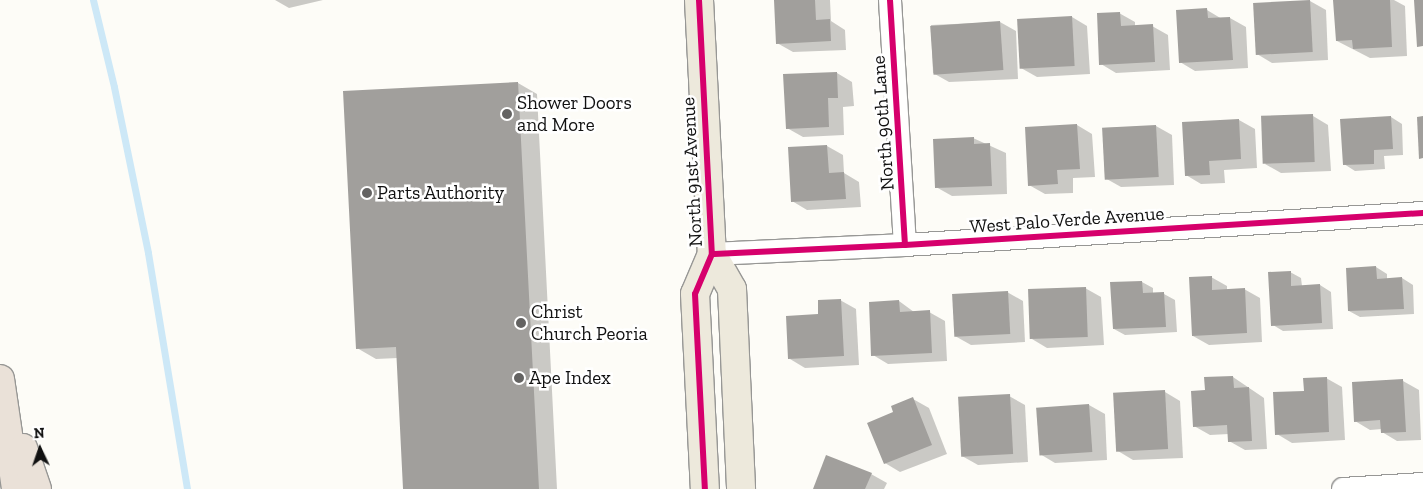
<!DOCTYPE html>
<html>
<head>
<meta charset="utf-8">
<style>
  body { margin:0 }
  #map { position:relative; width:1423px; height:489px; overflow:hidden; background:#fdfcf7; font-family:"Zilla Slab",serif }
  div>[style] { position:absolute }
  .shadow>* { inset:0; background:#0003 }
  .stream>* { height:7px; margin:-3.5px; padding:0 3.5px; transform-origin:3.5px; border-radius:3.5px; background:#cde8f7 }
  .building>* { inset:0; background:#a19f9c; transform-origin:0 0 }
  .roads { filter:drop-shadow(1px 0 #979795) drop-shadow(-1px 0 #979795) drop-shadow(0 1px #979795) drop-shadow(0 -1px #979795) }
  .minor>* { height:22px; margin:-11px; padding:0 11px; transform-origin:11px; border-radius:11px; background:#fffffe }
  .major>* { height:28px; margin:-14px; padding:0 14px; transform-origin:14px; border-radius:14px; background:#ede9dc }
  .highway>* { height:28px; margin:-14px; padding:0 14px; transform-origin:14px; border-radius:14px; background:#eae1d8 }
  .cycleway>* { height:6px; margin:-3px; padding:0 3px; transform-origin:3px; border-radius:3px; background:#d6006c }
  .dots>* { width:14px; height:14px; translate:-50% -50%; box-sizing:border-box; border:2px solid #fff; border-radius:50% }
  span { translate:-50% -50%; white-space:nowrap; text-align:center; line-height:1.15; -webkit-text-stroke:5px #fff; paint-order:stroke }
  .poi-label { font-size:19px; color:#111 }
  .left { translate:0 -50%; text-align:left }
  .street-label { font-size:19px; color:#111 }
  .north { position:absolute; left:15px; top:424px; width:50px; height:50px; -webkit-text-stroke:4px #fff; paint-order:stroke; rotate:357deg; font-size:14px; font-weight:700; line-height:20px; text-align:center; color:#111 }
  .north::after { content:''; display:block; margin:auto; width:18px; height:22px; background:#111; clip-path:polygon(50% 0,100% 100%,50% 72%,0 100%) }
</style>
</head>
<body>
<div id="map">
  <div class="shadow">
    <i style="clip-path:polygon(275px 0,323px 0,289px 8px)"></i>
    <i style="clip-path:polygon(775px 0,830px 0,831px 21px,845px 30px,846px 50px,793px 52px,777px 43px)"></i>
    <i style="clip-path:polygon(1335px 0,1394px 0,1405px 6px,1407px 56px,1370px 58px,1337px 41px)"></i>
    <i style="clip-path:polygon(1310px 1px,1326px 10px,1328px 60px,1272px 63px,1257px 54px)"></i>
    <i style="clip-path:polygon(1207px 10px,1222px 19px,1230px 18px,1246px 27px,1248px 68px,1195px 71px,1180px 62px)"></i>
    <i style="clip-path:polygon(1119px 13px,1135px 22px,1135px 27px,1152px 26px,1168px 35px,1170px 70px,1116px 73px,1101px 64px)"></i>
    <i style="clip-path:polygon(1072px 17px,1087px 26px,1090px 74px,1037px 77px,1021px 68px)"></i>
    <i style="clip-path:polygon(1000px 22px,1016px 31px,1018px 79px,949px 82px,933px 73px,931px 25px)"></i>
    <i style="clip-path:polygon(837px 73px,852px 82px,854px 106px,843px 107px,844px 135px,803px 137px,787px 128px)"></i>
    <i style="clip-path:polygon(518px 83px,537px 94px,557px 489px,404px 489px,398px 358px,376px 359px,357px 348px)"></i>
    <i style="clip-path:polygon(1313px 116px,1328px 125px,1331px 171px,1281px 173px,1265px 164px)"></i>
    <i style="clip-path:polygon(1391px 117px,1402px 124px,1403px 155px,1384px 156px,1385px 169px,1355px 171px,1344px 164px)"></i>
    <i style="clip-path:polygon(1239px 120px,1255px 129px,1257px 168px,1224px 170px,1225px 183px,1201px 184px,1186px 175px)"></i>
    <i style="clip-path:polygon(1077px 125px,1092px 134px,1095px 177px,1073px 178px,1073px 193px,1045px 194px,1029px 185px)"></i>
    <i style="clip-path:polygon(1156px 126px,1172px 135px,1174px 185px,1121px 187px,1105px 178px,1103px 128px)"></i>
    <i style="clip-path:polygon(973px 138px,1006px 153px,1007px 194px,952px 196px,936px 187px)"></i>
    <i style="clip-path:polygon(827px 146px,843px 155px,844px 173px,859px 182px,861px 207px,807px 210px,792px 201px,789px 148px)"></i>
    <i style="clip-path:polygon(1376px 267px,1387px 274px,1387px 279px,1402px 278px,1413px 285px,1414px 314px,1360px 317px,1349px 311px)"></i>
    <i style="clip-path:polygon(1290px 272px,1301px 278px,1302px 286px,1320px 285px,1331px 292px,1333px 329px,1283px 331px,1273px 325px)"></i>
    <i style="clip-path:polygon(1211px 277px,1227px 286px,1227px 290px,1244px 289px,1260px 298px,1262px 342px,1209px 345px,1193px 336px)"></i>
    <i style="clip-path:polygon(1142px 282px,1153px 288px,1153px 294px,1164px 294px,1175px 300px,1177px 332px,1125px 335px,1114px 329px,1112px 283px)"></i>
    <i style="clip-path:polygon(1085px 288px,1101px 297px,1104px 345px,1047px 348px,1032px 339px)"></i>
    <i style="clip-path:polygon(1007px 292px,1023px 301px,1025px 342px,971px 345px,955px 336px)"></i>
    <i style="clip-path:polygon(840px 300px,856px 309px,859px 365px,805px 368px,790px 359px,820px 315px)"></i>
    <i style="clip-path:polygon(899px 301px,914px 312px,929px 312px,945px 321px,947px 361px,888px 364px,873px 355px)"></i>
    <i style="clip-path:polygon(1233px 377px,1264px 398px,1267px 449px,1245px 450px,1229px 441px,1229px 434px,1210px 435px,1194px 426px,1206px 391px)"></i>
    <i style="clip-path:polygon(1326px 378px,1342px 387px,1345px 440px,1292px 443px,1277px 434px,1305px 392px)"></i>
    <i style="clip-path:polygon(1403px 381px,1419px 390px,1421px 440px,1397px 441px,1382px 432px,1382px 429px,1370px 430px,1355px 421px,1353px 383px)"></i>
    <i style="clip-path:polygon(1165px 392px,1180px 401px,1183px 458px,1133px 460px,1118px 451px)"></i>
    <i style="clip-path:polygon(1009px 396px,1025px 405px,1028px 462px,978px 465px,962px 456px)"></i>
    <i style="clip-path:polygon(913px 399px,929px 408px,947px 454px,900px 472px,885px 463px,895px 413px)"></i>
    <i style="clip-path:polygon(1089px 405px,1105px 414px,1107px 460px,1055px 463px,1040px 454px)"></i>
    <i style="clip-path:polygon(871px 474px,887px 483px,884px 489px,814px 489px)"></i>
  </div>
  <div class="stream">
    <i style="left:93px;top:0;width:89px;rotate:76.4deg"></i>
    <i style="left:114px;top:87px;width:169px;rotate:78.4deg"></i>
    <i style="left:148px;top:253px;width:239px;rotate:80.6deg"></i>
  </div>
  <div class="building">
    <i style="clip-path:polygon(774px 0,815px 0,816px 20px,830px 19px,831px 41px,776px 44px)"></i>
    <i style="left:1310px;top:0;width:52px;height:57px;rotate:87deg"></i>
    <i style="clip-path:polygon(1333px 0,1390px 0,1392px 47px,1353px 49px,1352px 40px,1336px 41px)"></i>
    <i style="clip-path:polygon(1414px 0,1423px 0,1423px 46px,1417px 47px)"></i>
    <i style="clip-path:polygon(1207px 8px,1208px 18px,1230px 17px,1233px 60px,1179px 63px,1176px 10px)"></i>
    <i style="clip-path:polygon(1120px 12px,1121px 26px,1153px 24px,1155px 62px,1099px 65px,1097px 13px)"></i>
    <i style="left:1072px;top:16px;width:50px;height:55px;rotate:87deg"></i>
    <i style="left:1000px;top:21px;width:49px;height:70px;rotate:86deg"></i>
    <i style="clip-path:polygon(837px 72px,838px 98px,828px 98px,829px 127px,786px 129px,783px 74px)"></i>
    <i style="clip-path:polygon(518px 82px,539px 489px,403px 489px,396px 347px,356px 349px,343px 91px)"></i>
    <i style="left:1313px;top:114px;width:48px;height:52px;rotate:88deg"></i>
    <i style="clip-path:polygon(1391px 116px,1393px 149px,1374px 150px,1374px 164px,1343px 165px,1340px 119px)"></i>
    <i style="clip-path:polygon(1423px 116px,1423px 158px,1419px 159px,1417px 117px)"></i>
    <i style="clip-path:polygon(1239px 119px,1241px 159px,1209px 161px,1210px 175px,1185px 176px,1182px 122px)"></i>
    <i style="clip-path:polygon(1077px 124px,1080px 169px,1057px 170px,1058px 184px,1028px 186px,1025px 127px)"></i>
    <i style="left:1156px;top:125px;width:52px;height:54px;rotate:87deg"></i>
    <i style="clip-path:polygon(974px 137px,974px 144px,990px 143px,992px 186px,935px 188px,933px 139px)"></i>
    <i style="clip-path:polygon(827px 145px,829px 173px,844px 172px,846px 199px,791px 202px,788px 147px)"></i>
    <i style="clip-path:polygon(1376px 266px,1377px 279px,1402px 277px,1404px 309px,1348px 311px,1346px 268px)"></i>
    <i style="clip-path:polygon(1291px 271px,1291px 286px,1320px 284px,1322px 323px,1271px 326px,1268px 272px)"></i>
    <i style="clip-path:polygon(1212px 276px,1212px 290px,1245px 288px,1247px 333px,1192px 336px,1189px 277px)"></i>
    <i style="clip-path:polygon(1142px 281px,1143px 293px,1164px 292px,1166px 327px,1113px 329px,1110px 282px)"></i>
    <i style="left:1086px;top:287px;width:50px;height:58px;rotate:88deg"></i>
    <i style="left:1008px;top:291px;width:43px;height:56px;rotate:87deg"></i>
    <i style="clip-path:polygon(841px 299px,844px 356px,788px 359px,786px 316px,818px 314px,818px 300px)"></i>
    <i style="clip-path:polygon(899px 300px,900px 312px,930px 310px,932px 353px,871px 356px,869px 302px)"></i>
    <i style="clip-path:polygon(1233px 376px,1234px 388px,1249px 387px,1252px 441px,1228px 442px,1227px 425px,1193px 427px,1191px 391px,1205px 390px,1204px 377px)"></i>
    <i style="clip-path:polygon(1327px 377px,1329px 432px,1275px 435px,1273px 392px,1304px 391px,1303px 378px)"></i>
    <i style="clip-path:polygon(1403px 379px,1406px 432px,1381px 433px,1380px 420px,1354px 422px,1352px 382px)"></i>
    <i style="left:1165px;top:390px;width:59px;height:52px;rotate:87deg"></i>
    <i style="left:1010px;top:394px;width:60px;height:52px;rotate:87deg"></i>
    <i style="clip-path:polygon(913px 397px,932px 445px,884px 464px,867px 423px,893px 412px,891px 406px)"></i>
    <i style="left:1089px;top:404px;width:48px;height:53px;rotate:86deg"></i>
    <i style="clip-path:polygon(826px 455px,872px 473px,865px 489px,813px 489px)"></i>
  </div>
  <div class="roads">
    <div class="minor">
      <i style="left:890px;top:0;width:245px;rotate:86.5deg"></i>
      <i style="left:712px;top:254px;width:193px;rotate:-2.7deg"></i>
      <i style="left:905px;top:245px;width:519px;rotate:-3.54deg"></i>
      <i style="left:1343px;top:489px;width:80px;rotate:-3.6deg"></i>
    </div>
    <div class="major">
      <i style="left:699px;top:0;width:254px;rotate:87.1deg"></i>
      <i style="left:712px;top:254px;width:43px;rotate:113deg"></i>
      <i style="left:695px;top:294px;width:195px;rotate:87.1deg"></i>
      <i style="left:712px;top:254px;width:40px;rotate:60.3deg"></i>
      <i style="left:732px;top:289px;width:200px;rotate:87.4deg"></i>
    </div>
    <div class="highway">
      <i style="left:0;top:379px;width:111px;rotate:81.7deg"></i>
      <i style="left:23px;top:448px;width:43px;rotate:71.1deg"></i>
    </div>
  </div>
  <div class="cycleway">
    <i style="left:699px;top:0;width:254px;rotate:87.1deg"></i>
    <i style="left:712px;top:254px;width:43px;rotate:113deg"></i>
    <i style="left:695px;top:294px;width:195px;rotate:87.1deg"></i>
    <i style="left:890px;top:0;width:245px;rotate:86.5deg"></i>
    <i style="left:712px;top:254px;width:193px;rotate:-2.7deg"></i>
    <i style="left:905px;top:245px;width:519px;rotate:-3.54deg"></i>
  </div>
  <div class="dots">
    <i style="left:507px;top:114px;background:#646362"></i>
    <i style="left:367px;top:193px;background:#646362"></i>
    <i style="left:521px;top:323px;background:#646362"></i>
    <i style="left:519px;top:378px;background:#646362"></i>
  </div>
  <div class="poi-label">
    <span class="left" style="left:517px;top:114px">Shower Doors<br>and More</span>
    <span class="left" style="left:377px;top:193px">Parts Authority</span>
    <span class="left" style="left:531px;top:323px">Christ<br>Church Peoria</span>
    <span class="left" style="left:529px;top:378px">Ape Index</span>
  </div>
  <div class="street-label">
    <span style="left:883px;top:123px;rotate:-94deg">North 90th Lane</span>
    <span style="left:692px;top:172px;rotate:-93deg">North 91st Avenue</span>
    <span style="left:1067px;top:220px;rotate:-4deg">West Palo Verde Avenue</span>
  </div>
  <div class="north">N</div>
</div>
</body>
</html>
